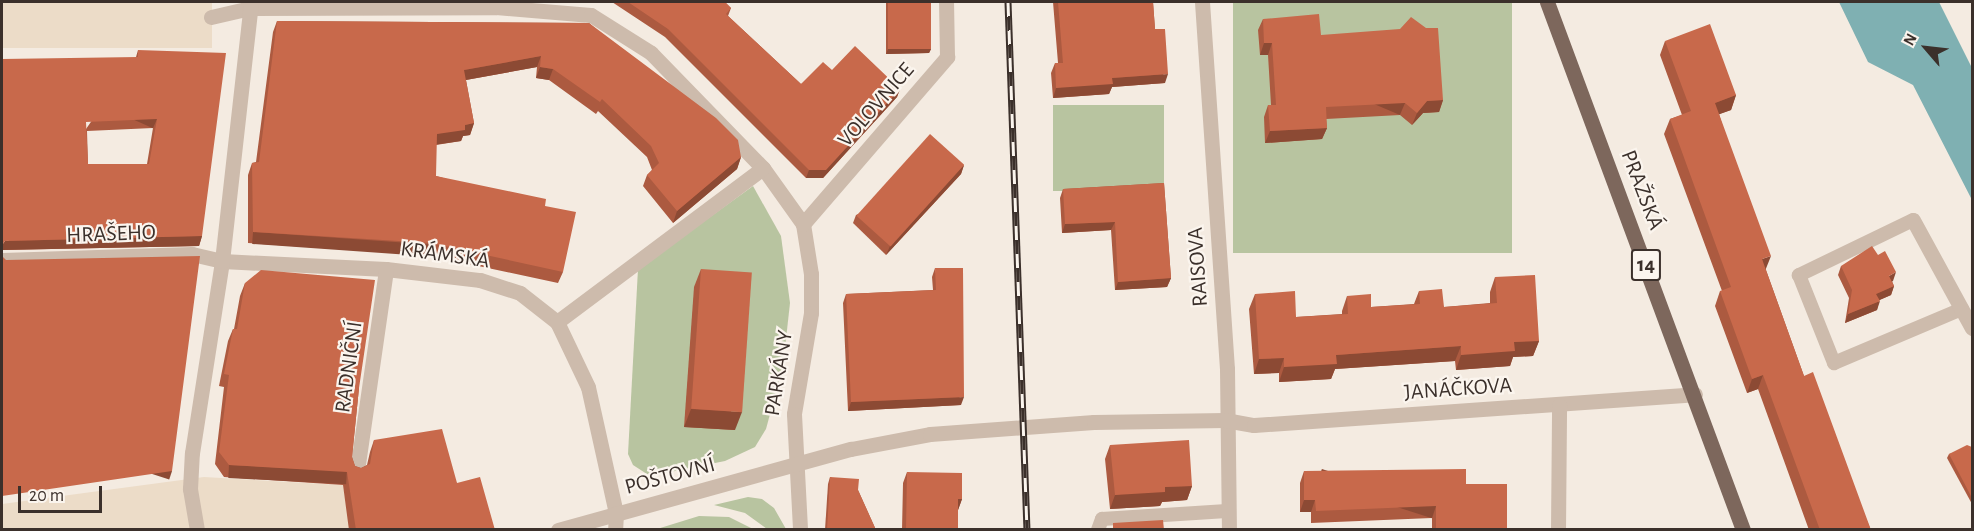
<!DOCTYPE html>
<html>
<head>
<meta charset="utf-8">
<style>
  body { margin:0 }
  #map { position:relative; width:1974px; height:531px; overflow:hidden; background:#f4ebe1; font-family:"Alegreya Sans",sans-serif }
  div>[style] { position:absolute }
  .green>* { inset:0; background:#b8c4a0; transform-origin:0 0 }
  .plaza>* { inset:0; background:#ecdcc8; transform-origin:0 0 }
  .water>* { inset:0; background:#7fb0b2 }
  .lane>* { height:14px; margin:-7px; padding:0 7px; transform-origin:7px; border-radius:7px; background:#cdbbac }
  .street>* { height:15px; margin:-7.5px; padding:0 7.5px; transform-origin:7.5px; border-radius:7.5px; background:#cdbbac }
  .primary>* { height:15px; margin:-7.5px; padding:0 7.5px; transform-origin:7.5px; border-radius:7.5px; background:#7d675c }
  .rail>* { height:7px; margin-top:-3.5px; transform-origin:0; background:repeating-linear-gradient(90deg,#fbf5ee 0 14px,#3b302b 0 28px); box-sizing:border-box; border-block:2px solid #3b302b }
  .wall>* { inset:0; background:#ac5a40 }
  .shaded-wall>* { inset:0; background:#8c4a34; transform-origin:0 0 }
  .building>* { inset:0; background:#c8694b; transform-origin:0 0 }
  span { translate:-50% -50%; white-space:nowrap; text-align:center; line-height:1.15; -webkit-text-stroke:4.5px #fbf5ee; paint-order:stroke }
  .shield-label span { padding:2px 4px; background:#fbf5ee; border:2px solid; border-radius:4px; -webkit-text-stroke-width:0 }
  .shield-label { font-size:21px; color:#3b302b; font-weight:700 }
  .street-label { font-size:22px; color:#3b302b }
  .frame { position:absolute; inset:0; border:3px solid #3b302b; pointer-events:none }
  .north { position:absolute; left:1896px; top:18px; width:60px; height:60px; -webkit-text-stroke:4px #fbf5ee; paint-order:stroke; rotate:298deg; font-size:16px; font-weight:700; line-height:24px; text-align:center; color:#3b302b }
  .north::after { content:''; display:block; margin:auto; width:21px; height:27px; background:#3b302b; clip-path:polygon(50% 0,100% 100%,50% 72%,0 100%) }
  .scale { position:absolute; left:18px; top:486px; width:84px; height:27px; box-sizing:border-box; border:3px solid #3b302b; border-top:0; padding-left:8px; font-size:18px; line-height:21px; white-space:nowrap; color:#3b302b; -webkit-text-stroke:4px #fbf5ee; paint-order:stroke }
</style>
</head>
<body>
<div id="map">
  <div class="green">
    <i style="left:1233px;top:2px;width:279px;height:251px"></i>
    <i style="left:1053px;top:105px;width:111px;height:86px"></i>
    <i style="clip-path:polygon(753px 186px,781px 236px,790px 303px,783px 366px,766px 429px,755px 447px,725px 461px,650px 476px,633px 465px,628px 454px,638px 269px)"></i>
    <i style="clip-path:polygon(748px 497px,762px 499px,774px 508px,786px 529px,767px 529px,745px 513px,714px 505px)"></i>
    <i style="clip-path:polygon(699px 516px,729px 517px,753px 529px,657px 529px)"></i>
  </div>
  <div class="plaza">
    <i style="left:2px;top:2px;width:210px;height:46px"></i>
    <i style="clip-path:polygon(204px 477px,343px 485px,350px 529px,2px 529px,2px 504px)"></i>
  </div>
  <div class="water">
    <i style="clip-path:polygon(1839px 2px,1939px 2px,1972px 68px,1972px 200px,1913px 85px,1868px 62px)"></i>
  </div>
  <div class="lane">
    <i style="left:1913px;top:220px;width:127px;rotate:154.2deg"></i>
    <i style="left:1799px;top:275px;width:95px;rotate:68.3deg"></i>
    <i style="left:1834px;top:363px;width:139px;rotate:-22.9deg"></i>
    <i style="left:1098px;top:530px;width:12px;rotate:-70deg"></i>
    <i style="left:1102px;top:519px;width:125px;rotate:-3.7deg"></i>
  </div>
  <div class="street">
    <i style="left:1202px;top:2px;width:368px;rotate:86.1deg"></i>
    <i style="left:1227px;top:369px;width:161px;rotate:89.3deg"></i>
    <i style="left:211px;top:17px;width:39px;rotate:-13deg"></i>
    <i style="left:249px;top:8px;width:247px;rotate:-0.2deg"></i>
    <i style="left:496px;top:7px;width:95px;rotate:4.8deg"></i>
    <i style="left:591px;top:15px;width:71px;rotate:32.3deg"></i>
    <i style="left:651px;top:53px;width:161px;rotate:45.8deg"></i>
    <i style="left:763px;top:168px;width:69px;rotate:54.5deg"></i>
    <i style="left:803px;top:224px;width:51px;rotate:80.9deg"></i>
    <i style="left:811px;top:274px;width:39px;rotate:90deg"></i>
    <i style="left:811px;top:313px;width:102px;rotate:99.6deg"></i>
    <i style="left:794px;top:414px;width:116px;rotate:87deg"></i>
    <i style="left:1913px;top:220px;width:123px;rotate:61.4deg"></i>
    <i style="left:803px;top:224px;width:221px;rotate:-49.2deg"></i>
    <i style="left:947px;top:57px;width:55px;rotate:-91deg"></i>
    <i style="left:2px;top:260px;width:190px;rotate:-1.8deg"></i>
    <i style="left:192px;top:254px;width:31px;rotate:13deg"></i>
    <i style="left:222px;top:261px;width:164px;rotate:2.8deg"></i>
    <i style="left:386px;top:269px;width:95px;rotate:6.7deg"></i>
    <i style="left:480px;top:280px;width:42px;rotate:18deg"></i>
    <i style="left:520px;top:293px;width:47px;rotate:38.1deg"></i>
    <i style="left:557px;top:322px;width:72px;rotate:64.5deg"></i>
    <i style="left:588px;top:387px;width:129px;rotate:77.5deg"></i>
    <i style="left:616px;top:513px;width:17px;rotate:93deg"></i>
    <i style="left:557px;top:322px;width:257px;rotate:-36.8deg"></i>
    <i style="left:357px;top:471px;width:204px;rotate:-81.8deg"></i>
    <i style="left:197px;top:530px;width:42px;rotate:-99.7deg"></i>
    <i style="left:190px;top:489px;width:36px;rotate:-87deg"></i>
    <i style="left:192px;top:453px;width:194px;rotate:-81.1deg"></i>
    <i style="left:222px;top:261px;width:261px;rotate:-83.6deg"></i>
    <i style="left:558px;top:530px;width:304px;rotate:-15.5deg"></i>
    <i style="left:851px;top:449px;width:80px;rotate:-10.8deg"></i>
    <i style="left:930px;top:434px;width:164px;rotate:-4.2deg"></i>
    <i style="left:1094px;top:422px;width:131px;rotate:-0.9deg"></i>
    <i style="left:1225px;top:420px;width:29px;rotate:10deg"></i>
    <i style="left:1254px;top:425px;width:442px;rotate:-4deg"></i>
    <i style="left:1558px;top:530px;width:125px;rotate:-89.5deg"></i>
  </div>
  <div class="primary">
    <i style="left:1547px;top:2px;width:563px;rotate:69.63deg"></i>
  </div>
  <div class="rail">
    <i style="left:1008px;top:2px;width:528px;rotate:87.94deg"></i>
  </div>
  <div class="wall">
    <i style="clip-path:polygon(612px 2px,725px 2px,731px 8px,728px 16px,801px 84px,832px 70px,900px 89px,897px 97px,823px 178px,806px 178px,665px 37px)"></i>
    <i style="clip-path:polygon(886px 2px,931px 2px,931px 49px,929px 53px,886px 54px)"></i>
    <i style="clip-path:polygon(1053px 2px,1153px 2px,1155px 29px,1165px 83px,1112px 87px,1109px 94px,1053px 98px,1051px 73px,1055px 63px,1058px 63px)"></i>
    <i style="clip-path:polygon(1263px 19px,1321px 35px,1443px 100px,1439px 112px,1423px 113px,1412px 125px,1400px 115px,1326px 119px,1327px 128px,1322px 139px,1265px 143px,1264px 117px,1268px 105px,1271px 105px,1268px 55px,1260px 55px,1258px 30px)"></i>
    <i style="clip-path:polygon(277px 21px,589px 23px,741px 157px,737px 169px,673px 223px,643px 186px,647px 175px,652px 170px,647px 157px,598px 111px,596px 114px,549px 80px,536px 78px,537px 67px,466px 80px,474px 123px,470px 135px,463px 136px,461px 141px,436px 145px,436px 176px,545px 206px,563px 272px,558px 283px,427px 255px,248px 243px,248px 175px,252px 163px,256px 162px,273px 32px)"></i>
    <i style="clip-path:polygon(1665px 41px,1736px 95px,1731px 110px,1719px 114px,1766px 270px,1804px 376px,1871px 530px,1809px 530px,1758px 389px,1747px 393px,1715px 306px,1720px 291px,1722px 291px,1664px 134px,1670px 119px,1682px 115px,1660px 55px)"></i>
    <i style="clip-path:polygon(evenodd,138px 50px,202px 236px,199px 246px,2px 250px,136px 57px,138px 50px,153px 128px,147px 164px,88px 164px,87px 131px,153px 128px)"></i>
    <i style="clip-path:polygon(964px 165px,961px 174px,886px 255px,853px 223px,856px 215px)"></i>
    <i style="clip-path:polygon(1164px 183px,1171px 278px,1167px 287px,1115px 290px,1111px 230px,1062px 233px,1060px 198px,1063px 189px)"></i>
    <i style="clip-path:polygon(1841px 266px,1893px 281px,1892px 281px,1894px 286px,1891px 295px,1879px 300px,1877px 310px,1845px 323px,1849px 298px,1838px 275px)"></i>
    <i style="clip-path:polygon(935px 268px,961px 405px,848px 411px,843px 303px,846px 294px,933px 290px,932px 277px)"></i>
    <i style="clip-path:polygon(701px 269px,735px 430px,684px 427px,694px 287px)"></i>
    <i style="clip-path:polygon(1495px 277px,1539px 341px,1533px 356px,1513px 357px,1510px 366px,1456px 370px,1455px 361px,1335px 369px,1331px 379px,1279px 382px,1279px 373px,1254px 374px,1249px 309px,1255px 294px,1296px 317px,1342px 314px,1342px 311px,1347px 296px,1371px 307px,1414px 304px,1419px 291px,1444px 307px,1490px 303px,1490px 292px)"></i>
    <i style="clip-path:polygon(245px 283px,359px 388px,352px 457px,355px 466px,361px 468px,367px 465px,370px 452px,374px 440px,457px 483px,495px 530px,349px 530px,343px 485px,224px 477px,215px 464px,224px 387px,219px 386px,228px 341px,233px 329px,234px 329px,240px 296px)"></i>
    <i style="clip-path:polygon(1110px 445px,1192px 486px,1187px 500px,1162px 502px,1160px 506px,1110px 509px,1105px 459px)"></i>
    <i style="clip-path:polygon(1972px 447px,1972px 504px,1947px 458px,1949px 454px)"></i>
    <i style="clip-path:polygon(1304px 471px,1466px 484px,1507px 530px,1432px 530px,1432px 518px,1311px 523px,1311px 512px,1300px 512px,1300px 483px)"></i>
    <i style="clip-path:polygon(907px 472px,962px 499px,958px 510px,958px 530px,902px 530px,903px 483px)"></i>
    <i style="clip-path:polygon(830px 477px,858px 490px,876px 530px,825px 530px,828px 484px)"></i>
  </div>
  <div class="shaded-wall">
    <i style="clip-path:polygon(1264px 43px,1272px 43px,1268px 55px,1260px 55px)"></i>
    <i style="clip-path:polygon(888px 49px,931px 49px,929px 53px,886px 54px)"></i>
    <i style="clip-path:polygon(541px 56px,537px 67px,460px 81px,464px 70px)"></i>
    <i style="clip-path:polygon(540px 67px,553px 69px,549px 80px,536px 78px)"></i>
    <i style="clip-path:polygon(1168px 74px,1165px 83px,1112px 87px,1109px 94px,1053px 98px,1056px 88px,1112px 78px)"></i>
    <i style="clip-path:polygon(900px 89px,897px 97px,823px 178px,806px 178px,809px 170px)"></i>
    <i style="clip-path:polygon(1736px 95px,1731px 110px,1709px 118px,1715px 103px)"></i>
    <i style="clip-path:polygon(1443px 100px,1439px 112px,1423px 113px,1412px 125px,1417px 113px,1427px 101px)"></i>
    <i style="left:1405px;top:103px;width:13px;height:79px;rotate:113deg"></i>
    <i style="left:157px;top:119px;width:10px;height:71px;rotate:114deg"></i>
    <i style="clip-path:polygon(474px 123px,470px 135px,463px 136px,461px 141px,433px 145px,437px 134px,465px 125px)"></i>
    <i style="clip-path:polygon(1327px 128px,1322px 139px,1265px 143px,1270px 131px)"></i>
    <i style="clip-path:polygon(741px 157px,737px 169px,673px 223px,677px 211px)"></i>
    <i style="clip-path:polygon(964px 165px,961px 174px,886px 255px,890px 246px)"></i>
    <i style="clip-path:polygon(1115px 222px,1111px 230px,1062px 233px,1065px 224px)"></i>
    <i style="left:253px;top:232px;width:178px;height:12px;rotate:4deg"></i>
    <i style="clip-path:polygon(202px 236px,199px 246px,2px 250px,2px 245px,5px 241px)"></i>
    <i style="clip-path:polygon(1771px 256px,1765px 271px,1762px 259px)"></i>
    <i style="clip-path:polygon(1896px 272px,1893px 281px,1886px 285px,1889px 276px)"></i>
    <i style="clip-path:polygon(1171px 278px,1167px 287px,1115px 290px,1118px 282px)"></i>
    <i style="clip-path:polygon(1894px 286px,1891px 295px,1873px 303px,1876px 294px)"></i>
    <i style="clip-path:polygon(1880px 301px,1877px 310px,1845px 323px,1848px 314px)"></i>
    <i style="clip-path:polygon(1539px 341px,1533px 356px,1513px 357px,1510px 366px,1456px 370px,1461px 355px,1514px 342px)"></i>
    <i style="clip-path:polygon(1461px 346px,1455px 361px,1335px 369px,1331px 379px,1279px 382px,1284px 367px,1336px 355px)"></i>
    <i style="clip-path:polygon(1284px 358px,1279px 373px,1254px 374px,1259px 359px)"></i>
    <i style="clip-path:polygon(1763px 375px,1758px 389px,1747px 393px,1752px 379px)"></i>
    <i style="clip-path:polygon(964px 397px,961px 405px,848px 411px,851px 402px)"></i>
    <i style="clip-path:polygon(691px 409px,742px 412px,735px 430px,684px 427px)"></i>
    <i style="left:229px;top:465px;width:118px;height:13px;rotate:3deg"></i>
    <i style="left:172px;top:471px;width:9px;height:172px;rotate:108deg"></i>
    <i style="clip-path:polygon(1192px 486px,1187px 500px,1162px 502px,1160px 506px,1110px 509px,1115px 495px,1165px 487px)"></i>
    <i style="clip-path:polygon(958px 499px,962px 499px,958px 510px)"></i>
    <i style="clip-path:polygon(1304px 500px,1315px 500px,1311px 512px,1300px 512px)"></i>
    <i style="left:1436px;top:506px;width:13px;height:120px;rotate:108deg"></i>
  </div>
  <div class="building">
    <i style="clip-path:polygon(628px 2px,725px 2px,731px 8px,726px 14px,801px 84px,823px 62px,832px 70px,855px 46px,900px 89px,826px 170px,809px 170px,668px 29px)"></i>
    <i style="left:888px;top:2px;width:43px;height:47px"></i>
    <i style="clip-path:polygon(1058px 2px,1153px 2px,1155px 29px,1165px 29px,1168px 74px,1112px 78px,1113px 84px,1056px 88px,1055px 63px,1063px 63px)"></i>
    <i style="clip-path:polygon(1319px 14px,1321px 35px,1400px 29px,1411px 17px,1426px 28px,1438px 28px,1443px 100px,1427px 101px,1417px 113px,1405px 103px,1326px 107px,1327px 128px,1270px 131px,1268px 105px,1276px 105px,1272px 43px,1264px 43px,1263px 19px)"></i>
    <i style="clip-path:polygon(277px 21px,589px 23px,716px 118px,738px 140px,741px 157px,677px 211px,647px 175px,659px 163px,651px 146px,602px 99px,600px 102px,553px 69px,540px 67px,541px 56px,464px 70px,474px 123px,465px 125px,465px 130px,437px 134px,436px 176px,546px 199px,545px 206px,576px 212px,563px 272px,431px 243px,253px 232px,252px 163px,259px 162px)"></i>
    <i style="clip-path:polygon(1710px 24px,1736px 95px,1715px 103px,1771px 256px,1762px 259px,1804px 376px,1813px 372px,1871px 530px,1820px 530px,1763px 375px,1752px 379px,1720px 291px,1731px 287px,1670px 119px,1691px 111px,1665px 41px)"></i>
    <i style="clip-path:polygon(evenodd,138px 50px,226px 53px,202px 236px,5px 241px,2px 245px,2px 59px,138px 57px,138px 50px,157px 119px,149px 164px,88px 164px,86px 122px,157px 119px)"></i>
    <i style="left:930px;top:134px;width:46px;height:110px;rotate:42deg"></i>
    <i style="clip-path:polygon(1164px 183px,1171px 278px,1118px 282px,1115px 222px,1065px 224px,1063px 189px)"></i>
    <i style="clip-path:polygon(1872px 246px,1878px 255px,1885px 251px,1896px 272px,1889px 276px,1894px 286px,1876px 294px,1880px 301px,1848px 314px,1852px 290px,1841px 266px)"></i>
    <i style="clip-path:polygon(2px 256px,6px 260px,200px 256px,172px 471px,2px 496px)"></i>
    <i style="clip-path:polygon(935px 268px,963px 268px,964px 397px,851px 402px,846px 294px,936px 290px)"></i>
    <i style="left:701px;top:269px;width:51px;height:140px;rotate:4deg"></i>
    <i style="clip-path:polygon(261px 270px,375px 280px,359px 388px,352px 457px,355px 466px,361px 468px,370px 464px,374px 440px,442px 429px,457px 483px,480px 477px,495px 530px,356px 530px,347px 472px,229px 465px,219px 452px,229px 375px,224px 374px,233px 329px,237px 329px,245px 283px)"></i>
    <i style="clip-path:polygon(1535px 275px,1539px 341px,1514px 342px,1515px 351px,1461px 355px,1461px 346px,1336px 355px,1337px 364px,1284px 367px,1284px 358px,1259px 359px,1255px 294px,1295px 291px,1296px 317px,1348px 314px,1347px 296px,1371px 294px,1371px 307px,1420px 304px,1419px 291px,1442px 289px,1444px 307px,1497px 303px,1495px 277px)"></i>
    <i style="clip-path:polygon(1189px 440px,1192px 486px,1165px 487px,1165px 492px,1115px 495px,1110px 445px)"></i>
    <i style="clip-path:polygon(1967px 445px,1972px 447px,1972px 498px,1949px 454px)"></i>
    <i style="clip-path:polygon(1466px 469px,1466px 484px,1507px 484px,1507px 530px,1436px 530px,1436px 506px,1316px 511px,1315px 500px,1304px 500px,1304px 471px)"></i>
    <i style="clip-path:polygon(907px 472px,962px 473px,962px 499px,958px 499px,958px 530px,906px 530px)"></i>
    <i style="clip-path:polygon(830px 477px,859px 479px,858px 490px,876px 530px,827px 530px)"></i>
    <i style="clip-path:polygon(1163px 520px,1164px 530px,1113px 530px,1113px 523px)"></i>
  </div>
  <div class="shield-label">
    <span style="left:1646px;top:265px">14</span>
  </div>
  <div class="street-label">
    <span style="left:876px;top:105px;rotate:-49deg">VOLOVNICE</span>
    <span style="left:1642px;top:190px;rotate:69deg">PRAŽSKÁ</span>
    <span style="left:111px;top:234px;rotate:-2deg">HRAŠEHO</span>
    <span style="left:445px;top:255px;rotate:8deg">KRÁMSKÁ</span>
    <span style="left:1198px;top:267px;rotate:-94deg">RAISOVA</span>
    <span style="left:349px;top:367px;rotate:-82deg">RADNIČNÍ</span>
    <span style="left:779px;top:373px;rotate:-81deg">PARKÁNY</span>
    <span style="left:1458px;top:389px;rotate:-4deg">JANÁČKOVA</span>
    <span style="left:670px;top:476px;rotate:-15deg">POŠTOVNÍ</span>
  </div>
  <div class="frame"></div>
  <div class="north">N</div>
  <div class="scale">20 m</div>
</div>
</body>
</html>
